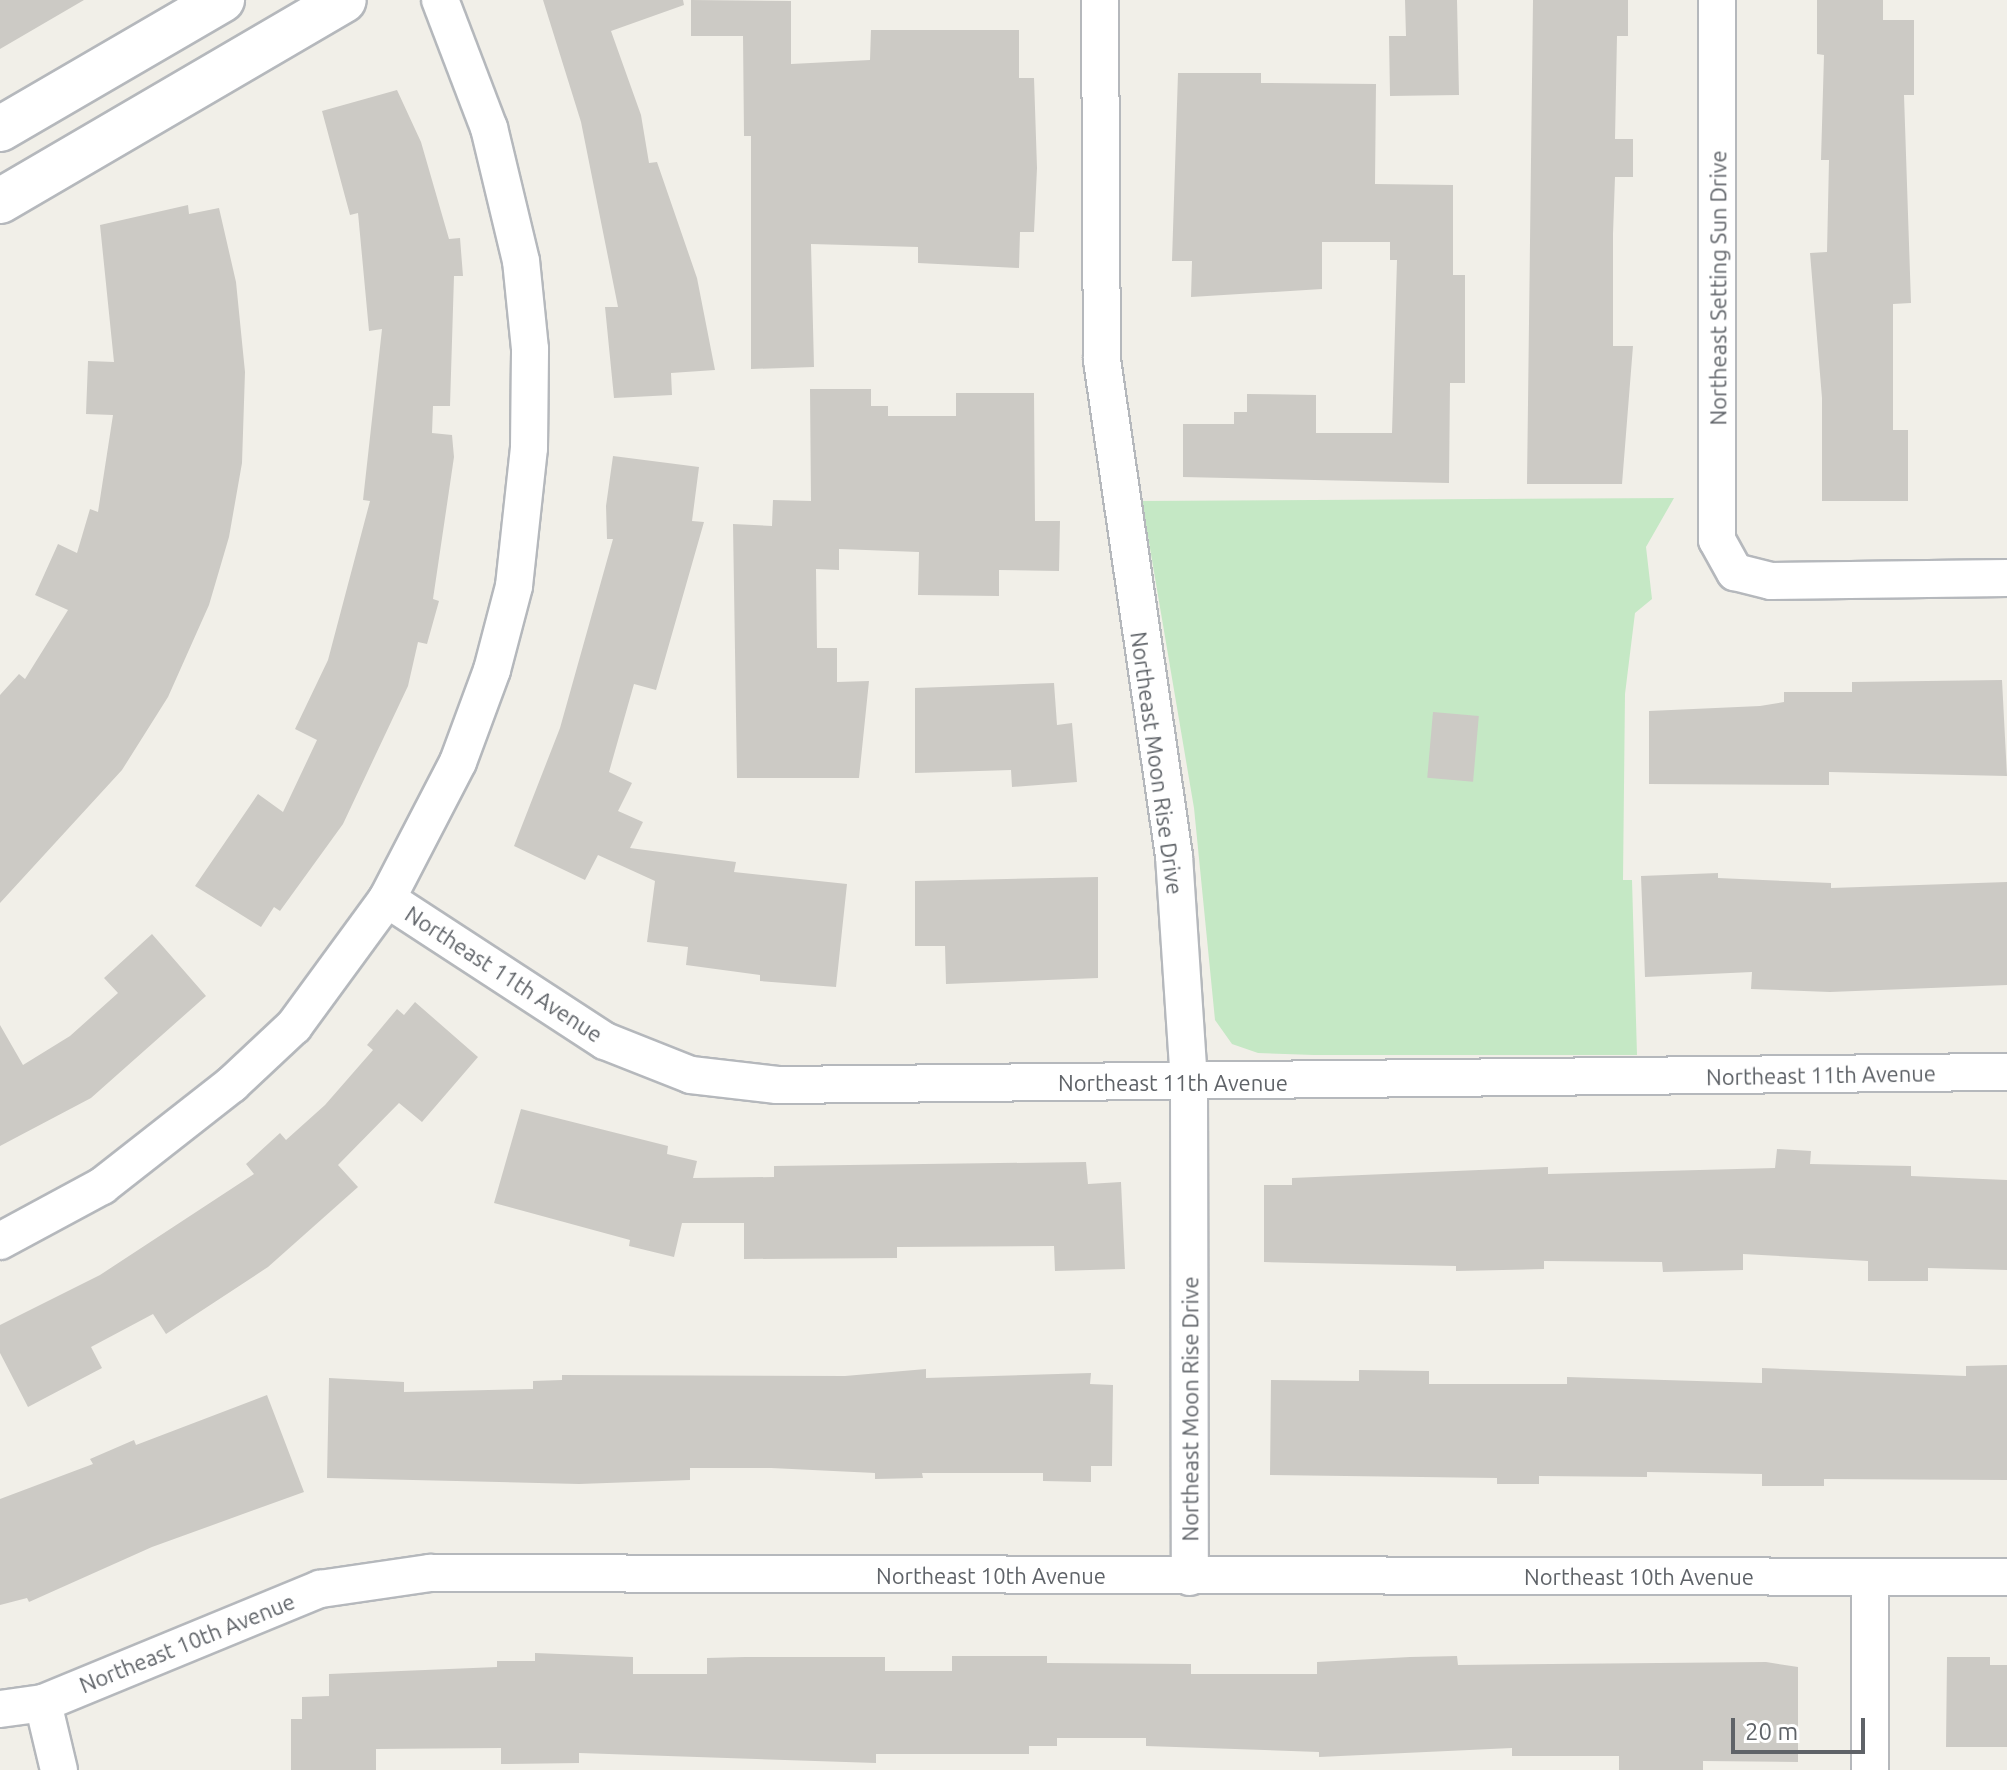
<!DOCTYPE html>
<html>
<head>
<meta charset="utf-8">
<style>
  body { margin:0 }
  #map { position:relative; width:2007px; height:1770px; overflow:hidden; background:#f1efe8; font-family:Ubuntu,sans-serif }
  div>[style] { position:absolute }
  .green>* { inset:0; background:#c5e8c5 }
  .building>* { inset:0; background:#cccac5; transform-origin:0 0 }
  .roads { filter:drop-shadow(2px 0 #b5b8bc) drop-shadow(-2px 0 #b5b8bc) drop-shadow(0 2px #b5b8bc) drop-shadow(0 -2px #b5b8bc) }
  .street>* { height:36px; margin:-18px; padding:0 18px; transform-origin:18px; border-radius:18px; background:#fff }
  .secondary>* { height:44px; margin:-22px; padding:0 22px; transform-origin:22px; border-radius:22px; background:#fff }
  span { translate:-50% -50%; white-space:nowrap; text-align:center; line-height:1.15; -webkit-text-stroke:8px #fff; paint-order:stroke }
  .street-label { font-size:22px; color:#5f6368 }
  .scale { position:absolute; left:1731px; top:1718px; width:134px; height:36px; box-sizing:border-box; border:4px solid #5f6368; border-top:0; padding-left:10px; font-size:24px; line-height:28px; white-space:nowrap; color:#5f6368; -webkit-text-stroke:6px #fff; paint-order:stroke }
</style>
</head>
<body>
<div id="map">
  <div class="green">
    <i style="clip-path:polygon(1674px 498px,1646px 547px,1652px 599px,1635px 613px,1625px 694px,1623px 880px,1632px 880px,1637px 1055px,1314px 1055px,1258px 1053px,1232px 1044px,1215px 1020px,1194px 808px,1142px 501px)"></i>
  </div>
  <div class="building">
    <i style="clip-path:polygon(0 0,84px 0,0 49px)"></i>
    <i style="clip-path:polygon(543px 0,683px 0,684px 5px,611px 31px,641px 115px,649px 163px,657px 162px,697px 278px,715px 370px,671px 373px,672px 395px,614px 398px,605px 307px,618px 307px,581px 122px)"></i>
    <i style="clip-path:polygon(691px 0,791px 1px,791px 64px,870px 60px,871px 30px,1019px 30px,1019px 78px,1034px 78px,1037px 168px,1034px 232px,1020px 232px,1019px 268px,918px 263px,918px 247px,811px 244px,814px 367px,751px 369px,751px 136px,744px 136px,743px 36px,691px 36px)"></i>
    <i style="clip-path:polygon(1405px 0,1457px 0,1459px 95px,1390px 96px,1389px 36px,1406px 36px)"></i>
    <i style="clip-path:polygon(1533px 0,1628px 0,1628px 36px,1617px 36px,1615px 139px,1633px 139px,1633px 177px,1615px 177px,1613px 234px,1613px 346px,1633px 346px,1622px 484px,1527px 484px)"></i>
    <i style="clip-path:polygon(1817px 0,1883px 0,1883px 20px,1914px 20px,1914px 95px,1904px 95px,1911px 303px,1893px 304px,1893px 430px,1908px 430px,1908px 501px,1822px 501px,1822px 398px,1810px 253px,1827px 252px,1829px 160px,1821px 160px,1824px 55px,1817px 54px)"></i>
    <i style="clip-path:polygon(1178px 73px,1261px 73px,1261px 83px,1376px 84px,1375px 184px,1453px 185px,1453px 275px,1465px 275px,1465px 383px,1450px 383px,1449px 483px,1183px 477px,1183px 424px,1234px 424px,1234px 412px,1247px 412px,1247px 394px,1316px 395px,1316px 433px,1392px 433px,1397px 260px,1390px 260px,1390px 242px,1322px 242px,1322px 289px,1191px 297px,1192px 261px,1172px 261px)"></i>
    <i style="clip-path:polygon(397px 90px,421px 142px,449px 239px,460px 238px,463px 276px,454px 276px,450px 406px,433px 406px,432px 433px,452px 435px,454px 457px,433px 599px,439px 601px,427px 644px,418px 642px,408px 686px,343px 824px,280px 911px,274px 907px,261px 927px,195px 886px,258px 794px,283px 812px,317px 740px,295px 729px,328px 660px,370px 501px,363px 500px,382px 329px,369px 331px,358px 213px,350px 215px,322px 111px)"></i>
    <i style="clip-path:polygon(188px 205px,189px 214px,219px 208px,236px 282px,245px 372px,242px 463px,229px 537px,209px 605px,168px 697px,122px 770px,0 903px,0 695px,19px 674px,25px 679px,68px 610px,35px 595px,58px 544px,77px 553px,90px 509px,98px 512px,113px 415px,86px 414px,88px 361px,114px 362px,100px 225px)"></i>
    <i style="clip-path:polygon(810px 389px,871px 389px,871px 406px,888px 406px,888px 416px,956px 416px,956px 393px,1034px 393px,1035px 521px,1060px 521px,1059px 571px,999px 570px,999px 596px,918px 595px,919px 552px,839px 549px,839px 570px,816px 569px,817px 648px,837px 648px,837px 682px,869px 681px,859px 778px,737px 778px,733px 524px,772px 526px,773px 500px,811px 501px)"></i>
    <i style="clip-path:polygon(613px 456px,699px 467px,692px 521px,704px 522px,656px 690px,634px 684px,609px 772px,632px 783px,618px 811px,643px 822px,630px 848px,736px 862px,734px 872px,847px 884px,836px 987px,760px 981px,760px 975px,686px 965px,688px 947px,647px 942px,655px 881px,598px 855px,585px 880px,514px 846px,560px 728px,613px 539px,607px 539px,606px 506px)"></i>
    <i style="clip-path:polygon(2002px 680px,2007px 776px,1829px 772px,1829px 785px,1649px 784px,1649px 711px,1760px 706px,1784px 702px,1784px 692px,1852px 692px,1852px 682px)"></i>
    <i style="clip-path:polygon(1054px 683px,1057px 725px,1072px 723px,1077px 782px,1012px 787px,1011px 770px,915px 773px,915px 688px)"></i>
    <i style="left:1433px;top:712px;width:46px;height:66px;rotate:5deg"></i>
    <i style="clip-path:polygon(1718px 873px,1718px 878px,1831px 883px,1831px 888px,2007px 882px,2007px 985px,1830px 992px,1751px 989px,1752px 972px,1645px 977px,1641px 876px)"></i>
    <i style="clip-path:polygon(1098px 877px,1098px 978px,946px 984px,945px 946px,915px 946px,915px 881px)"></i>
    <i style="clip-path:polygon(152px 934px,206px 996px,91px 1098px,0 1146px,0 1025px,23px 1065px,70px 1036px,118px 993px,104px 978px)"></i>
    <i style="clip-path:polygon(415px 1002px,478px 1057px,422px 1122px,399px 1103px,338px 1165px,358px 1187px,268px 1267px,166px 1334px,153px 1314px,91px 1347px,102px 1368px,28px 1407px,0 1353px,0 1325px,100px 1275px,254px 1174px,246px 1164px,280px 1133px,286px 1140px,325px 1105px,373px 1050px,367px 1045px,397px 1009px,404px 1015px)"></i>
    <i style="clip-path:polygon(521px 1109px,668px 1146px,667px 1154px,697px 1161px,693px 1178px,774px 1177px,774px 1166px,1086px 1162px,1088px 1184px,1121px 1182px,1125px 1269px,1055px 1271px,1054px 1246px,897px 1247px,897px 1258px,744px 1259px,744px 1223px,682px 1223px,674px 1257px,629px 1246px,630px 1240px,494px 1203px)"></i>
    <i style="clip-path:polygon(1777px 1149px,1811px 1151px,1810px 1164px,1911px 1166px,1911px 1176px,2007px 1180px,2007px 1270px,1928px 1268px,1928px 1281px,1868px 1281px,1868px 1261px,1743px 1254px,1743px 1270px,1663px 1272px,1662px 1262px,1544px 1261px,1544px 1269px,1456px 1271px,1456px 1266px,1264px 1262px,1264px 1185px,1292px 1185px,1292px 1178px,1548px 1167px,1548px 1174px,1775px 1168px)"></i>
    <i style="clip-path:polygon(2007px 1365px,2007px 1480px,1824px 1479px,1824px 1486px,1762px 1486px,1762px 1474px,1647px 1472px,1647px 1477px,1539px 1476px,1539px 1484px,1497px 1484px,1497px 1478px,1270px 1475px,1271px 1380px,1359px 1381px,1359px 1370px,1429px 1371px,1429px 1384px,1567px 1384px,1567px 1377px,1762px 1383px,1762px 1368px,1966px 1376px,1966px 1366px)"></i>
    <i style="clip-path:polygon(926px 1369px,926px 1378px,1091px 1373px,1090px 1384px,1113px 1385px,1112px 1466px,1091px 1466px,1091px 1482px,1043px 1481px,1043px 1473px,922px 1473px,923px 1478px,875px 1479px,875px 1473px,771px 1468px,690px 1468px,690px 1480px,579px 1484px,327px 1478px,329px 1378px,404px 1382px,404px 1392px,533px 1389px,533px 1381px,562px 1380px,562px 1375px,845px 1376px)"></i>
    <i style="clip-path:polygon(267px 1395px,304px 1492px,152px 1547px,29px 1602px,27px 1598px,0 1605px,0 1499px,93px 1464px,90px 1459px,134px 1440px,136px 1445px)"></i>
    <i style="clip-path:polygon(535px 1653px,633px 1657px,633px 1674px,707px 1674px,707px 1658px,745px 1657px,885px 1657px,885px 1671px,952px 1671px,952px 1656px,1047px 1656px,1047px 1663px,1191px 1664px,1191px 1674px,1317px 1674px,1317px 1662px,1410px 1657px,1457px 1656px,1458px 1665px,1766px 1662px,1798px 1667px,1798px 1762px,1703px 1761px,1703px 1770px,1619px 1770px,1619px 1756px,1512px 1756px,1512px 1748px,1319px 1757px,1319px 1752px,1146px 1746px,1146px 1738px,1057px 1738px,1057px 1746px,1029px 1746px,1029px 1754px,876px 1754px,876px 1763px,579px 1753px,579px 1763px,501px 1764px,501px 1748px,376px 1749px,376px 1770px,291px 1770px,291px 1719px,302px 1719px,302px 1697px,329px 1696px,329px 1674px,497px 1667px,497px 1661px,535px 1661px)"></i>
    <i style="clip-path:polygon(1947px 1657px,1990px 1657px,1990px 1665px,2007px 1665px,2007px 1747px,1946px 1747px)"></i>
  </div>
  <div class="roads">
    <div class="street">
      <i style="left:1100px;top:0;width:360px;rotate:89.7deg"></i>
      <i style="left:1102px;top:360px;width:501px;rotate:81.74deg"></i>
      <i style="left:1174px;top:856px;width:227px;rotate:86.2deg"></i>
      <i style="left:1189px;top:1083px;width:494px;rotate:89.9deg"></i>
      <i style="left:1717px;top:0;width:540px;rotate:90deg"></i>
      <i style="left:1717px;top:540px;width:37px;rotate:61deg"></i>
      <i style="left:1735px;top:572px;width:37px;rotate:14deg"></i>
      <i style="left:1771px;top:581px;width:236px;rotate:-0.7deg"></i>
      <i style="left:387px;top:899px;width:260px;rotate:33.1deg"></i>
      <i style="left:605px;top:1041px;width:92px;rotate:21.6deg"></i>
      <i style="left:691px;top:1075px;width:87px;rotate:6.6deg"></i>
      <i style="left:777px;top:1085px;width:1230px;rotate:-0.61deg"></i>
      <i style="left:0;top:1241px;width:116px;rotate:-28.3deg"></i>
      <i style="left:102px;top:1186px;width:165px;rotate:-38.1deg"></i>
      <i style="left:232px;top:1084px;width:85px;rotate:-43.1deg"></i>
      <i style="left:294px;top:1026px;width:157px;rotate:-53.8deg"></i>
      <i style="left:387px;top:899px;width:154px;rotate:-62.6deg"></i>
      <i style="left:458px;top:762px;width:98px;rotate:-69.7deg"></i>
      <i style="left:492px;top:670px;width:87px;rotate:-75.3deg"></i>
      <i style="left:514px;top:586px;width:139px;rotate:-83.8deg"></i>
      <i style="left:529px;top:448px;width:99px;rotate:-89.4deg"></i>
      <i style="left:530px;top:349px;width:88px;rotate:-95.8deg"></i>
      <i style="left:521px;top:261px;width:137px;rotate:-103.5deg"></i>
      <i style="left:489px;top:128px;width:137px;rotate:-110.9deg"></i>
      <i style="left:1870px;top:1577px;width:193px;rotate:90deg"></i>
      <i style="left:43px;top:1703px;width:69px;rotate:76.6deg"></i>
      <i style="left:0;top:1709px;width:43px;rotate:-7.9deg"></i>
      <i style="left:43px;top:1703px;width:300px;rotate:-22.4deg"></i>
      <i style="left:320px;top:1589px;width:111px;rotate:-8.3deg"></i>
      <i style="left:430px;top:1573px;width:1577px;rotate:0.15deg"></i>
    </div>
    <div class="secondary">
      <i style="left:0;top:129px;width:257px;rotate:-30.2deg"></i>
      <i style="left:0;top:201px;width:398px;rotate:-30.3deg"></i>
    </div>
  </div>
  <div class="street-label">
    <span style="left:1718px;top:288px;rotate:-90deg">Northeast Setting Sun Drive</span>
    <span style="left:1157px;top:763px;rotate:82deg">Northeast Moon Rise Drive</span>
    <span style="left:504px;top:974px;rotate:33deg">Northeast 11th Avenue</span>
    <span style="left:1821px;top:1075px;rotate:-1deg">Northeast 11th Avenue</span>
    <span style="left:1173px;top:1083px">Northeast 11th Avenue</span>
    <span style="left:1190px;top:1409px;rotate:-90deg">Northeast Moon Rise Drive</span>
    <span style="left:991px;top:1576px">Northeast 10th Avenue</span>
    <span style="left:1639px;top:1577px">Northeast 10th Avenue</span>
    <span style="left:187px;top:1643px;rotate:-22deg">Northeast 10th Avenue</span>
  </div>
  <div class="scale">20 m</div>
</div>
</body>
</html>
